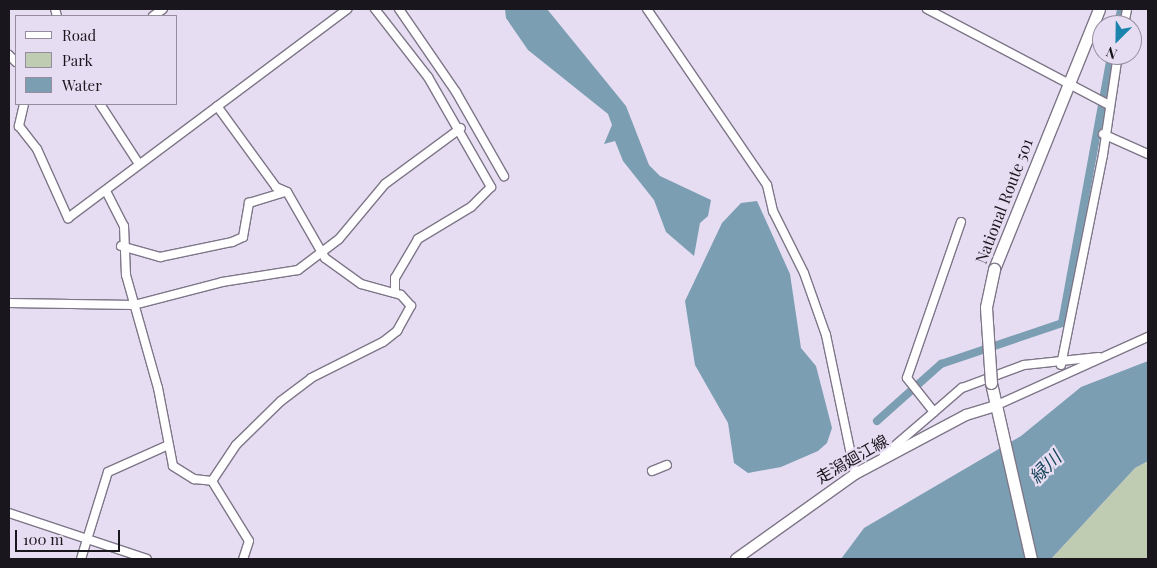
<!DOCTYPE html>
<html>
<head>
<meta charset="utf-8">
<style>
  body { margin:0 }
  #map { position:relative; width:1157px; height:568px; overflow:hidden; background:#e7ddf2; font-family:"Playfair Display","Noto Sans JP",serif }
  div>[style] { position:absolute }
  .green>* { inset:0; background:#c0ccb2 }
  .water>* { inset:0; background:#7b9eb2 }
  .canal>* { height:8px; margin:-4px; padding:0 4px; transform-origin:4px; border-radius:4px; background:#7b9eb2 }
  .roads { filter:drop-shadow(1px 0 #7e7688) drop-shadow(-1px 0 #7e7688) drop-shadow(0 1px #7e7688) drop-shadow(0 -1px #7e7688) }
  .minor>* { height:8px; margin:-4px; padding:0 4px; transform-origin:4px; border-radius:4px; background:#fff }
  .major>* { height:10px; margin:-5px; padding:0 5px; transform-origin:5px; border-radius:5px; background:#fff }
  .highway>* { height:11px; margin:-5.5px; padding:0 5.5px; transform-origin:5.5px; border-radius:5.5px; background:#fff }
  .bridges { filter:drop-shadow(1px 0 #7e7688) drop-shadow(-1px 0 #7e7688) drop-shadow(0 1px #7e7688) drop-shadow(0 -1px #7e7688) }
  .highway-bridge>* { height:11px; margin:-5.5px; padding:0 5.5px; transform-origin:5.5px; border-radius:5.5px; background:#fff }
  span { translate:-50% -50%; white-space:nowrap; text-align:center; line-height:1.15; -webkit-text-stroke:4.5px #e7ddf2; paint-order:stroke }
  .street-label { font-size:16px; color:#19161d }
  .water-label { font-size:18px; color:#15445a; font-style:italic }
  .frame { position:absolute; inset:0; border:10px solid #19161d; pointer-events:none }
  .legend { position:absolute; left:15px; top:15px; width:162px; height:90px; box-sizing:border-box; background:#e7ddf2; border:1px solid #958d9d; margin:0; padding:6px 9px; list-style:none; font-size:15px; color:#19161d }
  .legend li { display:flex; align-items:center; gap:10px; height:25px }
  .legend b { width:25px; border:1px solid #958d9d }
  .north { position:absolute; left:1092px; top:15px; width:50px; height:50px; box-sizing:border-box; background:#e7ddf2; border:1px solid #958d9d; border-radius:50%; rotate:203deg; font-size:14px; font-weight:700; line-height:20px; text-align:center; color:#19161d }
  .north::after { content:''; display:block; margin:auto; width:18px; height:22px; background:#1a84ac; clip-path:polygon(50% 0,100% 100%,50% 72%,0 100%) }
  .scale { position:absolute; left:15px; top:530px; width:105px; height:22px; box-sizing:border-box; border:2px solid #19161d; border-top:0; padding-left:6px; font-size:15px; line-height:18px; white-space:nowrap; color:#19161d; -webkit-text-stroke:4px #e7ddf2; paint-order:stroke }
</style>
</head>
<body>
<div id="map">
  <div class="green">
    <i style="clip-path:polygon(1148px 461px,1148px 559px,1051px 559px,1135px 468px)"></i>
  </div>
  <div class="water">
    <i style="clip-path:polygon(505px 9px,547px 9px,626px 106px,649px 165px,660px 176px,711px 200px,708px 216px,700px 223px,694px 256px,666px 232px,654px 200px,623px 161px,615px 141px,604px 144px,612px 125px,608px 114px,528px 50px,506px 18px)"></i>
    <i style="clip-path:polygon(757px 201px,790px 274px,801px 348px,816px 366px,832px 428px,827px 443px,818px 451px,781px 467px,748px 473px,734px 463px,728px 423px,695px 365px,685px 301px,722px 223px,741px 203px)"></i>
    <i style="clip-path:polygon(1148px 361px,1148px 461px,1135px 468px,1051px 559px,841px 559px,864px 528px,1021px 436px,1081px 387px)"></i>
  </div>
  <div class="canal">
    <i style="left:1118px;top:25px;width:16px;rotate:-79deg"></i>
    <i style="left:877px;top:421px;width:86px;rotate:-41.7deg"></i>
    <i style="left:941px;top:364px;width:128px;rotate:-18.7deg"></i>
    <i style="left:1062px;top:323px;width:272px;rotate:-79.6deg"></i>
  </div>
  <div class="roads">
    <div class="minor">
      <i style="left:55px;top:9px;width:7px;rotate:74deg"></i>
      <i style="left:375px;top:9px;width:86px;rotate:52.1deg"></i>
      <i style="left:428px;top:77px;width:127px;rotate:60.2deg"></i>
      <i style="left:491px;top:187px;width:28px;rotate:135deg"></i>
      <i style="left:471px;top:207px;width:62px;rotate:148.9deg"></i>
      <i style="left:418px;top:239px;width:45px;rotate:120.5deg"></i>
      <i style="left:395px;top:278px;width:15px;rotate:90deg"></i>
      <i style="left:399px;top:9px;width:101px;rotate:55.5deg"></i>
      <i style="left:456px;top:92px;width:97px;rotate:60.3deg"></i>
      <i style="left:647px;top:9px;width:213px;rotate:55.7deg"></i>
      <i style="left:767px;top:185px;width:27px;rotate:77deg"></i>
      <i style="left:773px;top:211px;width:69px;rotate:63.4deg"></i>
      <i style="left:804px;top:273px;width:66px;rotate:70.5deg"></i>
      <i style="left:826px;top:335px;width:142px;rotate:78.2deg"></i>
      <i style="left:927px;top:9px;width:204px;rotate:27.8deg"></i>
      <i style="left:153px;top:16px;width:12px;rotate:-35deg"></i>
      <i style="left:1124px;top:25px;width:16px;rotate:-79deg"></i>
      <i style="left:9px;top:55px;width:10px;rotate:45deg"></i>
      <i style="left:24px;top:104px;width:23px;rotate:103deg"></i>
      <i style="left:19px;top:126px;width:29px;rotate:52deg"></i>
      <i style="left:37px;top:149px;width:76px;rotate:65.8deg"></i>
      <i style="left:68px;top:218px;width:349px;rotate:-36.8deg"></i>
      <i style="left:100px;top:104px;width:72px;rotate:57deg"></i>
      <i style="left:1103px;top:134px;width:49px;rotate:24deg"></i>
      <i style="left:106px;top:191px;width:39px;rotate:63deg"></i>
      <i style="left:124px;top:226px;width:49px;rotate:87.7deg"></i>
      <i style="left:126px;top:275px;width:117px;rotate:74.2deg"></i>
      <i style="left:158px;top:388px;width:79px;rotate:79.1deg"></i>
      <i style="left:173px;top:466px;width:25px;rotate:32deg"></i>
      <i style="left:194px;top:479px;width:18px;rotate:6deg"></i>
      <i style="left:961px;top:222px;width:165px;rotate:109.1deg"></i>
      <i style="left:907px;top:378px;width:43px;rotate:51.5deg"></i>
      <i style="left:934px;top:412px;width:37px;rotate:-41deg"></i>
      <i style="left:962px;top:388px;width:66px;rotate:-20.4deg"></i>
      <i style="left:1024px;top:365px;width:75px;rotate:-6.1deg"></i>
      <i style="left:121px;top:246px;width:41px;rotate:15.8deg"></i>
      <i style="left:160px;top:257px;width:74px;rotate:-11.8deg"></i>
      <i style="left:232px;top:242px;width:12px;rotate:-24deg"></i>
      <i style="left:243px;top:237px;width:35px;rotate:-80deg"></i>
      <i style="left:249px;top:203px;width:38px;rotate:-17deg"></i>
      <i style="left:9px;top:303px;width:125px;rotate:0.9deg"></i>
      <i style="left:134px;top:305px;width:91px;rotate:-14.6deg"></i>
      <i style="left:222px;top:282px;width:77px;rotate:-9deg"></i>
      <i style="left:298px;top:270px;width:51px;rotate:-37.1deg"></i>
      <i style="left:339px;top:239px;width:72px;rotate:-50.1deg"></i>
      <i style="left:385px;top:184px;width:94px;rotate:-36.4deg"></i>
      <i style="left:1061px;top:365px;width:214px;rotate:-78.7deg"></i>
      <i style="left:1103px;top:155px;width:101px;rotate:-81.5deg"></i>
      <i style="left:995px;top:406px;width:168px;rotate:-24.3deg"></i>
      <i style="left:884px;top:455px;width:66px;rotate:-40.7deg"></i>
      <i style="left:652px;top:471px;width:16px;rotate:-22deg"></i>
      <i style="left:212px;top:481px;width:43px;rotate:-56.3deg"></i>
      <i style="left:236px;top:445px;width:63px;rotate:-44.4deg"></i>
      <i style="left:281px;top:401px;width:38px;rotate:-37deg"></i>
      <i style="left:311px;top:378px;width:80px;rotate:-26.6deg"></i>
      <i style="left:383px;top:342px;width:18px;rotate:-38deg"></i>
      <i style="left:397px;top:331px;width:29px;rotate:-61deg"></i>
      <i style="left:411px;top:306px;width:15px;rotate:-132deg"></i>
      <i style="left:401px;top:295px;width:41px;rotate:-164.6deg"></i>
      <i style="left:361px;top:284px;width:44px;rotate:-144.2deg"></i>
      <i style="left:325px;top:258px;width:76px;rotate:-119.9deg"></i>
      <i style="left:287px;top:192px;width:12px;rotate:-156deg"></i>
      <i style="left:276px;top:187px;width:100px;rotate:-126.1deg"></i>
      <i style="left:212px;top:481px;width:70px;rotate:58.3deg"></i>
      <i style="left:249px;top:541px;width:19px;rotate:108deg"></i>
      <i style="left:9px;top:513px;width:145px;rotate:18.4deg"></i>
      <i style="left:81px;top:559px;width:91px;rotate:-72.8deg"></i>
      <i style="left:108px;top:472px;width:64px;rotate:-24.1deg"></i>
    </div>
    <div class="major">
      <i style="left:736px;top:559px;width:146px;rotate:-35.5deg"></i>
      <i style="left:855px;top:474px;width:126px;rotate:-28deg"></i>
      <i style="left:966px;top:415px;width:30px;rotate:-17deg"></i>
    </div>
    <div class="highway">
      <i style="left:994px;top:269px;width:280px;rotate:-68deg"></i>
      <i style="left:991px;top:383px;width:180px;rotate:77.2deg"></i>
    </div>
  </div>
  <div class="bridges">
    <div class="highway-bridge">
      <i style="left:991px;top:383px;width:76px;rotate:-93.8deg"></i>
      <i style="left:986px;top:307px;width:39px;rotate:-78deg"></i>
    </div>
  </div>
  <div class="street-label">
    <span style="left:1004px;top:201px;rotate:-69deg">National Route 501</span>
    <span style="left:852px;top:459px;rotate:-30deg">走潟廻江線</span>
  </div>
  <div class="water-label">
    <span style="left:1045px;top:467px;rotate:-45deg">緑川</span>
  </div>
  <div class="frame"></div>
  <ul class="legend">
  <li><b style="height:6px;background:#fff"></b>Road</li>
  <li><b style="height:14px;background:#c0ccb2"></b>Park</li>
  <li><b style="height:14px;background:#7b9eb2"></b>Water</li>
  </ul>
  <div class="north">N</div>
  <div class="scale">100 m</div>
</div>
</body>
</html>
